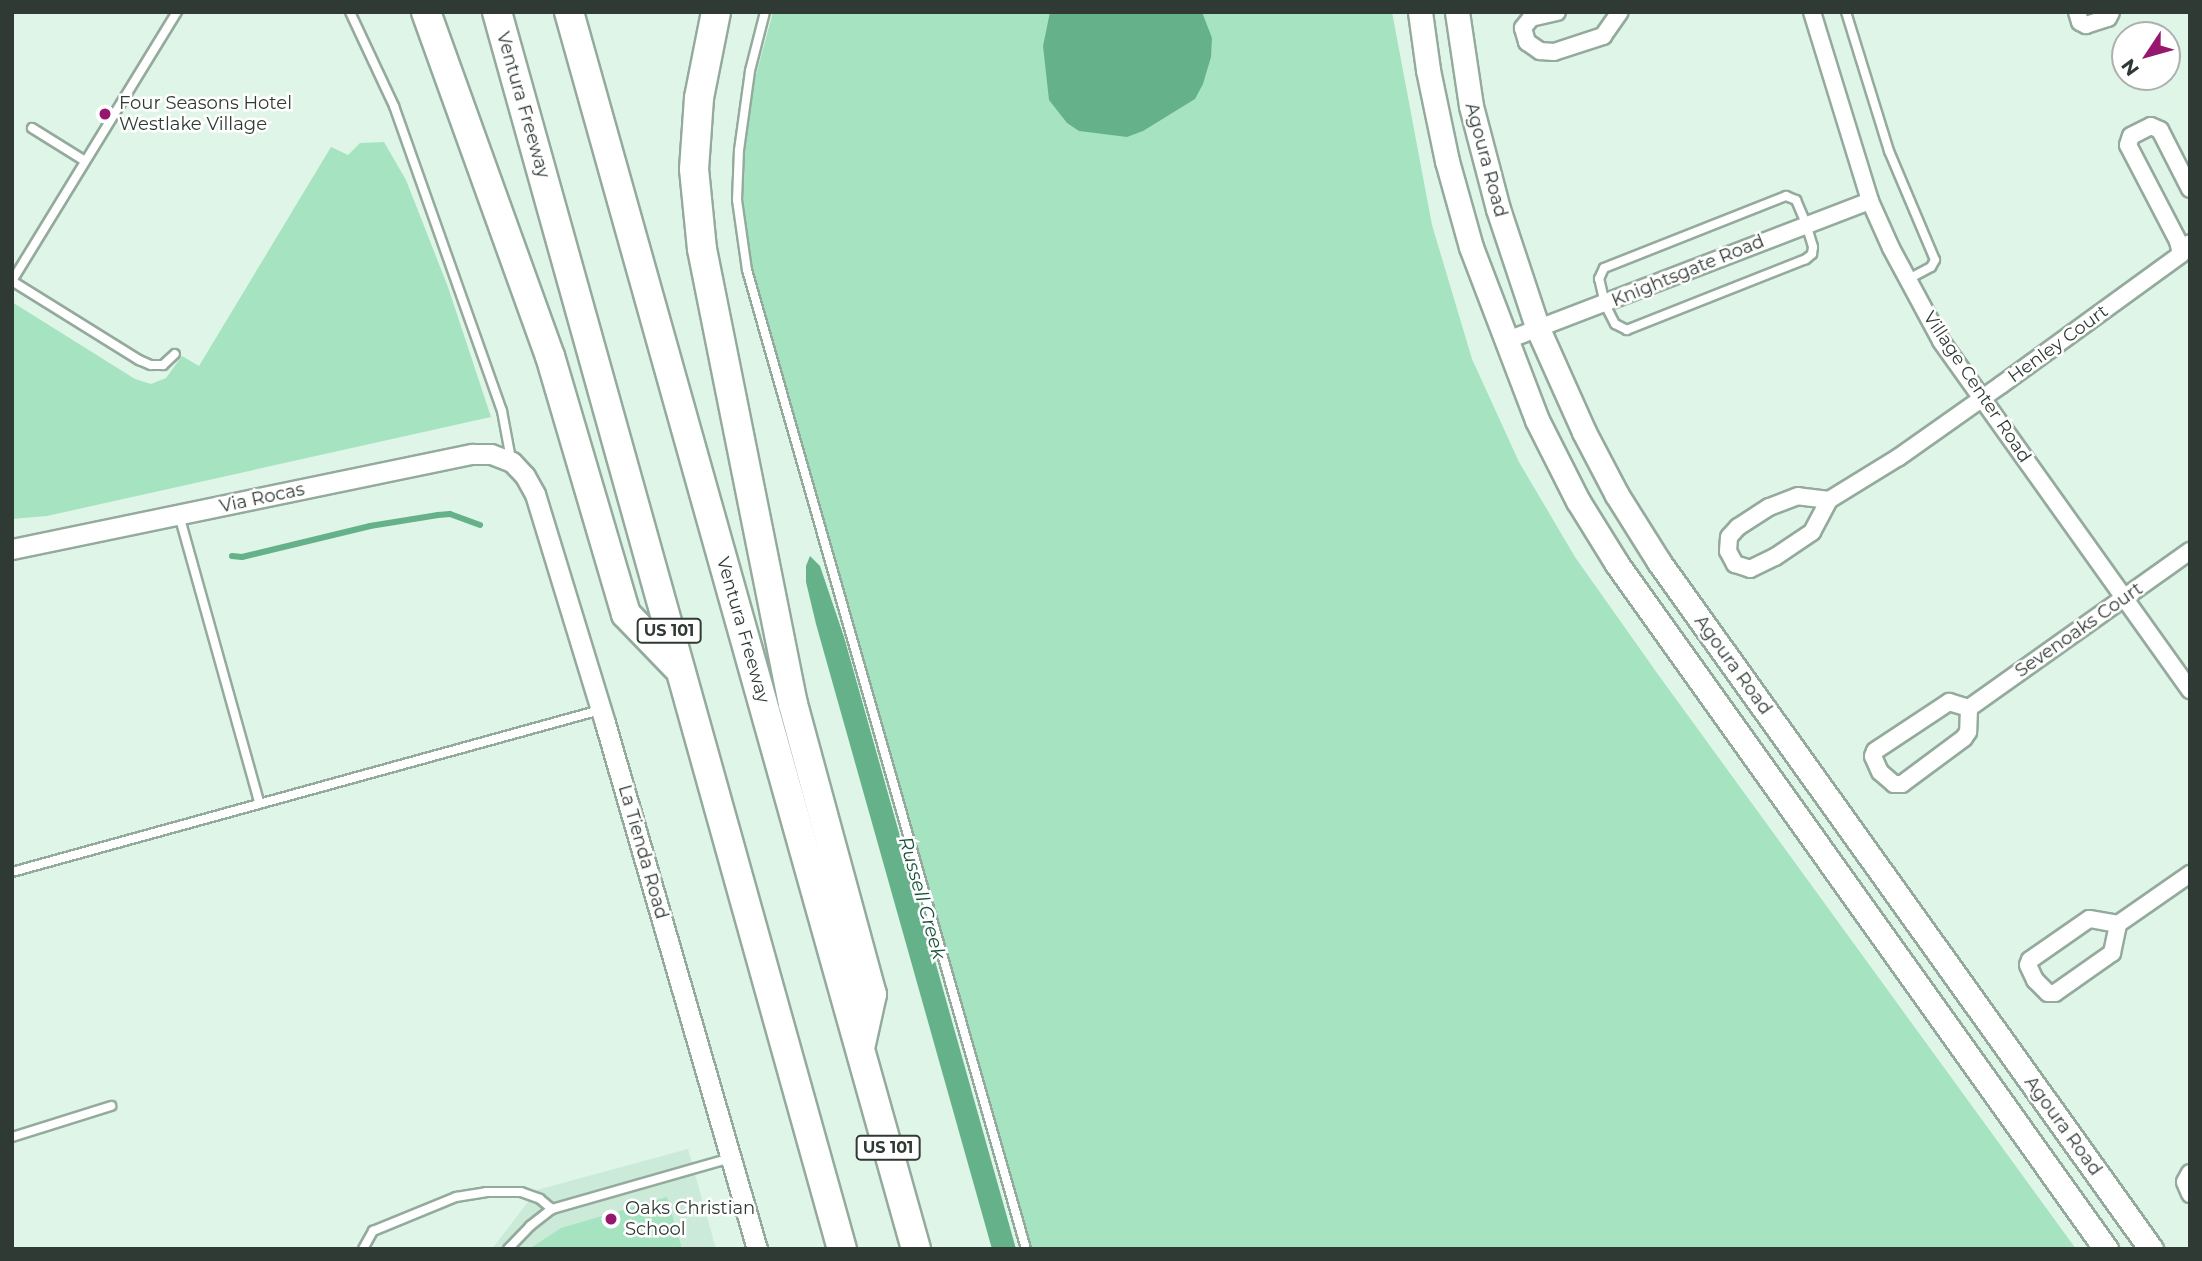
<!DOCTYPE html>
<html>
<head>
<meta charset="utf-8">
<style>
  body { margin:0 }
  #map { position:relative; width:2202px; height:1261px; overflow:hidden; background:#def5e7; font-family:Montserrat,sans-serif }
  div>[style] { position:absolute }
  .built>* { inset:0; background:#cbead7 }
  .green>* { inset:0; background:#a6e4c1 }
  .water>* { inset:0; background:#65b189 }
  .stream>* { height:6px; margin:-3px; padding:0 3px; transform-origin:3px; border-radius:3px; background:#65b189 }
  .roads { filter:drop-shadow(2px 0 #94aa9d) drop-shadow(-2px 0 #94aa9d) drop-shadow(0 2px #94aa9d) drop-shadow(0 -2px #94aa9d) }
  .service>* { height:8px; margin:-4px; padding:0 4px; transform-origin:4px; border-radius:4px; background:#fff }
  .minor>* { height:16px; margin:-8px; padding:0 8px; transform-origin:8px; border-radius:8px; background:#fff }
  .tertiary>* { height:19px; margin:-9.5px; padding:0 9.5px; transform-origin:9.5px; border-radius:9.5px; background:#fff }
  .secondary>* { height:23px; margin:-11.5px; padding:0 11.5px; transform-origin:11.5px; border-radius:11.5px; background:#fff }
  .motorway>* { height:28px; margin:-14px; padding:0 14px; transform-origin:14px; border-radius:14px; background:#fff }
  .dots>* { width:19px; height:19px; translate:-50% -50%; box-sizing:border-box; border:4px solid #fff; border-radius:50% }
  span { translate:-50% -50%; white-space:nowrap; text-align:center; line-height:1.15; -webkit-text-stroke:5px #fff; paint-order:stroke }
  .shield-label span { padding:2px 5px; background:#fff; border:2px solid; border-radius:5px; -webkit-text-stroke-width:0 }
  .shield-label { font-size:16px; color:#303a34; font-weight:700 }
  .poi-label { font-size:18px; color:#303a34 }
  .left { translate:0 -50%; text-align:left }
  .street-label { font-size:18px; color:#303a34 }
  .water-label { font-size:19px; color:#185338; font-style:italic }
  .frame { position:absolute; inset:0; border:14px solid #303a34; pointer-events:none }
  .north { position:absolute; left:2111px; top:21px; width:70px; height:70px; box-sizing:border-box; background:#fff; border:2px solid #acb0ae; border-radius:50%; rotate:234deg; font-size:19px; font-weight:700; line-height:28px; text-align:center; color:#303a34 }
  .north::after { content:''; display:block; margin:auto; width:24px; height:32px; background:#97176f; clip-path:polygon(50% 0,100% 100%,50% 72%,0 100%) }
</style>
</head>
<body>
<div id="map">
  <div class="built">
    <i style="clip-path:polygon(688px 1149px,716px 1249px,492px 1249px,537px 1190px)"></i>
  </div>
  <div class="green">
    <i style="clip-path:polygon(773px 12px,1392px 12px,1432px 225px,1472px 359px,1519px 462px,1575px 557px,1657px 673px,2076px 1249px,1030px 1249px,751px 262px,741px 194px,743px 152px,753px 86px)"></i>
    <i style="clip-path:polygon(384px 142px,406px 180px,448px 287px,491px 417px,47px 516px,12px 519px,12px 302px,135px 379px,151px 384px,166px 378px,182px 356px,199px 366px,331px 147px,348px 155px,360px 143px)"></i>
    <i style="clip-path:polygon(667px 1197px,682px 1249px,529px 1249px,561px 1228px)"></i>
  </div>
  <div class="water">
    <i style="clip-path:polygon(1050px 12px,1202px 12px,1212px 38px,1211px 57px,1203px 84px,1195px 99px,1143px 131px,1127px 137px,1079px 131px,1067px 123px,1049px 100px,1043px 46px)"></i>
    <i style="clip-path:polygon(810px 556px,820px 566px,844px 637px,1016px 1249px,992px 1249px,816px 624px,806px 582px,806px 566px)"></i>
  </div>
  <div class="stream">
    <i style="left:232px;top:556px;width:10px;rotate:6deg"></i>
    <i style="left:242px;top:557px;width:132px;rotate:-13.6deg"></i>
    <i style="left:370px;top:526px;width:69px;rotate:-9.2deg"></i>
    <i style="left:438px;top:515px;width:12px;rotate:-5deg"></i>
    <i style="left:450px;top:514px;width:32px;rotate:20deg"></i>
  </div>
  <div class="roads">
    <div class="service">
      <i style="left:350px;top:12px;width:104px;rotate:64.9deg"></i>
      <i style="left:394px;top:106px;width:324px;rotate:70.5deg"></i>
      <i style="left:502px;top:411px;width:49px;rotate:79.4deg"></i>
      <i style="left:765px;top:12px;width:61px;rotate:104.3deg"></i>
      <i style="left:750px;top:71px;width:80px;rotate:97.9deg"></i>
      <i style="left:739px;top:150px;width:50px;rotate:92.3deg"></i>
      <i style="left:737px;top:200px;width:71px;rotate:81.9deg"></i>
      <i style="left:747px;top:270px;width:1018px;rotate:74.09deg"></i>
      <i style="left:1846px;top:12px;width:145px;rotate:72.8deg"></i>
      <i style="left:1889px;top:151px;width:118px;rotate:67.1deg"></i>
      <i style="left:1935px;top:260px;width:8px;rotate:120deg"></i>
      <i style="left:1931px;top:267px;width:26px;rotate:152deg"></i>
      <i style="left:32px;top:128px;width:62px;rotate:31.9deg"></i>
      <i style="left:1786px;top:196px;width:11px;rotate:22deg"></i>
      <i style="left:1796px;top:200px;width:26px;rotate:67deg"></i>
      <i style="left:1806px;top:224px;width:24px;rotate:73deg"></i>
      <i style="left:1813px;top:247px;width:7px;rotate:98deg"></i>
      <i style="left:1812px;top:254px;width:8px;rotate:140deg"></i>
      <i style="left:1806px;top:259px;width:193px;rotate:158.4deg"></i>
      <i style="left:1627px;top:330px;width:13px;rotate:-153deg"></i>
      <i style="left:1615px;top:324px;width:22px;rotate:-117deg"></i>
      <i style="left:1605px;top:304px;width:26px;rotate:-103deg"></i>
      <i style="left:1599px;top:279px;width:12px;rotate:-66deg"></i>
      <i style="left:1604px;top:268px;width:196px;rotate:-21.6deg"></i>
      <i style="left:12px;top:281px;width:316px;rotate:-58.5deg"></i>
      <i style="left:12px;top:281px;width:150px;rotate:31.9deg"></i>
      <i style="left:139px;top:360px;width:13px;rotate:23deg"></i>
      <i style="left:151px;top:365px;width:12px"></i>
      <i style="left:163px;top:365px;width:16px;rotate:-43deg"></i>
      <i style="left:179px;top:515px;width:298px;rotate:74.4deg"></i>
      <i style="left:12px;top:872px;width:610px;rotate:-15.4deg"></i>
      <i style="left:12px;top:1137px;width:104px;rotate:-17.4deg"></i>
      <i style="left:363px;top:1249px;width:21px;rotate:-61deg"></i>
      <i style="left:373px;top:1231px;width:90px;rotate:-22.3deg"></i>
      <i style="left:456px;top:1197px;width:30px;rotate:-9deg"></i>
      <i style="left:486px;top:1192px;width:35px"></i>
      <i style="left:521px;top:1192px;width:20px;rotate:20deg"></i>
      <i style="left:540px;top:1199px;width:16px;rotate:40deg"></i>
      <i style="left:508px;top:1249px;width:32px;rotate:-46deg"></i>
      <i style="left:530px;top:1226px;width:28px;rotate:-38deg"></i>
      <i style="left:552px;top:1209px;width:186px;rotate:-15.9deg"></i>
    </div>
    <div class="minor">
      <i style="left:1557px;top:12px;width:27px;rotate:167deg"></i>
      <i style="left:1531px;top:18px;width:13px;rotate:129deg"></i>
      <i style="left:1523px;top:28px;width:15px;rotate:74deg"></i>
      <i style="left:1527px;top:42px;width:16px;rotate:35deg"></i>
      <i style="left:1540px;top:51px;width:14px;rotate:4deg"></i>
      <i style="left:1554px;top:52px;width:52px;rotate:-18.1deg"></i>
      <i style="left:1603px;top:36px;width:29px;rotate:-55deg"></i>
      <i style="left:1812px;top:12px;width:198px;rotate:72.9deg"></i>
      <i style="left:1870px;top:201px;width:51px;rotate:65.9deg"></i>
      <i style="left:1891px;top:248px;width:106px;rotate:61.7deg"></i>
      <i style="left:1941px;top:341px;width:429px;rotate:54.5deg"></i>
      <i style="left:2077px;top:12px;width:10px;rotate:73deg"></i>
      <i style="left:2080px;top:22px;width:7px;rotate:27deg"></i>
      <i style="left:2086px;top:25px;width:23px;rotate:-18deg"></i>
      <i style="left:2108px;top:18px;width:7px;rotate:-63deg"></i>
      <i style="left:2181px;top:254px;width:13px;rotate:-103deg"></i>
      <i style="left:2178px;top:241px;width:108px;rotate:-117.5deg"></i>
      <i style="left:2128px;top:145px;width:9px;rotate:-72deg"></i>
      <i style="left:2131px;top:136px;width:22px;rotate:-27deg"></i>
      <i style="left:2151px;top:126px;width:10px;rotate:24deg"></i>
      <i style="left:2160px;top:130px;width:66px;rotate:63deg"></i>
      <i style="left:1505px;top:341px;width:391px;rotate:-21deg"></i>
      <i style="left:1829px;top:500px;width:31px;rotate:-173deg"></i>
      <i style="left:1798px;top:496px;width:31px;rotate:159deg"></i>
      <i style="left:1769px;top:507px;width:37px;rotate:147deg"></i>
      <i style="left:1738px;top:527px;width:13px;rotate:132deg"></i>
      <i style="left:1729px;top:537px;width:14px;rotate:94deg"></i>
      <i style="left:1728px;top:551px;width:15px;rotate:62deg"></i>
      <i style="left:1735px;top:564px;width:16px;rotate:18deg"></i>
      <i style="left:1750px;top:569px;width:28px;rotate:-26deg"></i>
      <i style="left:1775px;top:557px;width:45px;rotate:-34deg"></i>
      <i style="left:1812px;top:532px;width:36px;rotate:-62deg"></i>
      <i style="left:1829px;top:500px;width:82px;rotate:-31.6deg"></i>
      <i style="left:1899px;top:457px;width:125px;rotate:-35.2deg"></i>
      <i style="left:2001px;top:385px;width:223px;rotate:-36deg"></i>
      <i style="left:2181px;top:254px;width:14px;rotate:-51deg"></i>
      <i style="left:1949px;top:702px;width:21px;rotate:17deg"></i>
      <i style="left:1969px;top:708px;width:24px;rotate:92deg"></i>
      <i style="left:1968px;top:732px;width:7px;rotate:124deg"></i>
      <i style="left:1964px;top:738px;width:77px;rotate:143.4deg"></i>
      <i style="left:1902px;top:784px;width:8px;rotate:180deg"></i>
      <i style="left:1894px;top:784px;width:18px;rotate:-139deg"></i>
      <i style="left:1880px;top:772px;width:17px;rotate:-114deg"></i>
      <i style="left:1873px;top:756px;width:5px;rotate:-68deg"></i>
      <i style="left:1875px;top:751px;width:89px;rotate:-33.5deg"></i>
      <i style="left:1969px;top:708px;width:271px;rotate:-35.4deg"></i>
      <i style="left:2118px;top:924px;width:29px;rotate:-170deg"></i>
      <i style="left:2089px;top:919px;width:72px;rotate:145.2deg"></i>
      <i style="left:2030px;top:960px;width:5px;rotate:112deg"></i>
      <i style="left:2028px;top:965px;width:17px;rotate:65deg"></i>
      <i style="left:2035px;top:980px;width:18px;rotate:45deg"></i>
      <i style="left:2048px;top:993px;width:7px"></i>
      <i style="left:2055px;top:993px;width:70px;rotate:-35.1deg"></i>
      <i style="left:2112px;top:953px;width:30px;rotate:-78deg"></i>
      <i style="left:2118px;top:924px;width:88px;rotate:-34.8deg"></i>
      <i style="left:2190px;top:1173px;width:10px;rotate:119deg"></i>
      <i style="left:2185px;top:1182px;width:13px;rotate:67deg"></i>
    </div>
    <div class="tertiary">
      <i style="left:12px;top:549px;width:470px;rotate:-11.7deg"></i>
      <i style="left:472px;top:454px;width:19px"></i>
      <i style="left:491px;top:454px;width:22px;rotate:21deg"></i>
      <i style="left:512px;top:462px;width:19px;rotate:47deg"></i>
      <i style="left:525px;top:476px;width:21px;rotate:61deg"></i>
      <i style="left:535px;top:494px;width:239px;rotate:73deg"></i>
      <i style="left:605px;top:723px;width:548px;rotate:73.88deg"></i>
    </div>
    <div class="secondary">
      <i style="left:1420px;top:12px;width:59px;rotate:82.1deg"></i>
      <i style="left:1428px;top:70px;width:93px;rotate:78.2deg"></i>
      <i style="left:1447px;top:161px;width:89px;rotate:74.4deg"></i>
      <i style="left:1471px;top:247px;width:185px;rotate:69.1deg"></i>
      <i style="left:1537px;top:420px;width:91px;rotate:63.2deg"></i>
      <i style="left:1578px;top:501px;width:74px;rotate:58.2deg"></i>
      <i style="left:1617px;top:564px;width:842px;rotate:54.48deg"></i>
      <i style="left:1457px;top:12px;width:95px;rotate:81.5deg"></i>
      <i style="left:1471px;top:106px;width:106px;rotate:75.3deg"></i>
      <i style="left:1498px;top:209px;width:126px;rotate:71.6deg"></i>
      <i style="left:1538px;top:329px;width:113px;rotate:65.9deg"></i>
      <i style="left:1584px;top:432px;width:71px;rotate:62.4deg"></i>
      <i style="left:1617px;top:495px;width:79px;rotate:57.9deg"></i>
      <i style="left:1659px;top:562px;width:845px;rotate:54.39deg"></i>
    </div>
    <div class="motorway">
      <i style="left:426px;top:12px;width:366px;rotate:70.2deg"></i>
      <i style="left:550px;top:356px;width:269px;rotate:73.6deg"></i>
      <i style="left:626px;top:614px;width:74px;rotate:46.1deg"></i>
      <i style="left:497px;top:12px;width:1284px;rotate:74.42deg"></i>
      <i style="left:569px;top:12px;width:1285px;rotate:74.33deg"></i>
      <i style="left:716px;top:12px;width:88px;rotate:101.2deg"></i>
      <i style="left:699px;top:98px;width:71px;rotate:94deg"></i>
      <i style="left:694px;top:169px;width:80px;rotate:84.3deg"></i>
      <i style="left:702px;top:249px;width:464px;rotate:78.7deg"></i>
      <i style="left:793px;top:704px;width:301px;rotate:74.8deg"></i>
      <i style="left:872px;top:994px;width:51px;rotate:102.4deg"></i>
    </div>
  </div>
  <div class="dots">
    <i style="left:105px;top:114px;background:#97176f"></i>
    <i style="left:611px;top:1219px;background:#97176f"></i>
  </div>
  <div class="shield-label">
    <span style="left:669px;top:631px">US 101</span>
    <span style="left:888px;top:1148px">US 101</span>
  </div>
  <div class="poi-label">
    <span class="left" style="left:119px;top:114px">Four Seasons Hotel<br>Westlake Village</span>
    <span class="left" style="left:625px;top:1219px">Oaks Christian<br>School</span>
  </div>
  <div class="street-label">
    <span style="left:523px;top:105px;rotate:74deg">Ventura Freeway</span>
    <span style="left:1486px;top:160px;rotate:75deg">Agoura Road</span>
    <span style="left:1688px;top:271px;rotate:-22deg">Knightsgate Road</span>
    <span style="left:2058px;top:344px;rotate:-36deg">Henley Court</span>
    <span style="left:1977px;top:387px;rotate:56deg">Village Center Road</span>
    <span style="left:262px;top:498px;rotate:-12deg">Via Rocas</span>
    <span style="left:743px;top:630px;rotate:74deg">Ventura Freeway</span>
    <span style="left:2079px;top:630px;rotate:-35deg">Sevenoaks Court</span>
    <span style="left:1733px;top:665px;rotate:54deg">Agoura Road</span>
    <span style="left:643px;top:852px;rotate:74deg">La Tienda Road</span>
    <span style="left:2063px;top:1126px;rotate:54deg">Agoura Road</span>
  </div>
  <div class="water-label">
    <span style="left:922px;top:898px;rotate:74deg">Russell Creek</span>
  </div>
  <div class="frame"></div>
  <div class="north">N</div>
</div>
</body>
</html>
